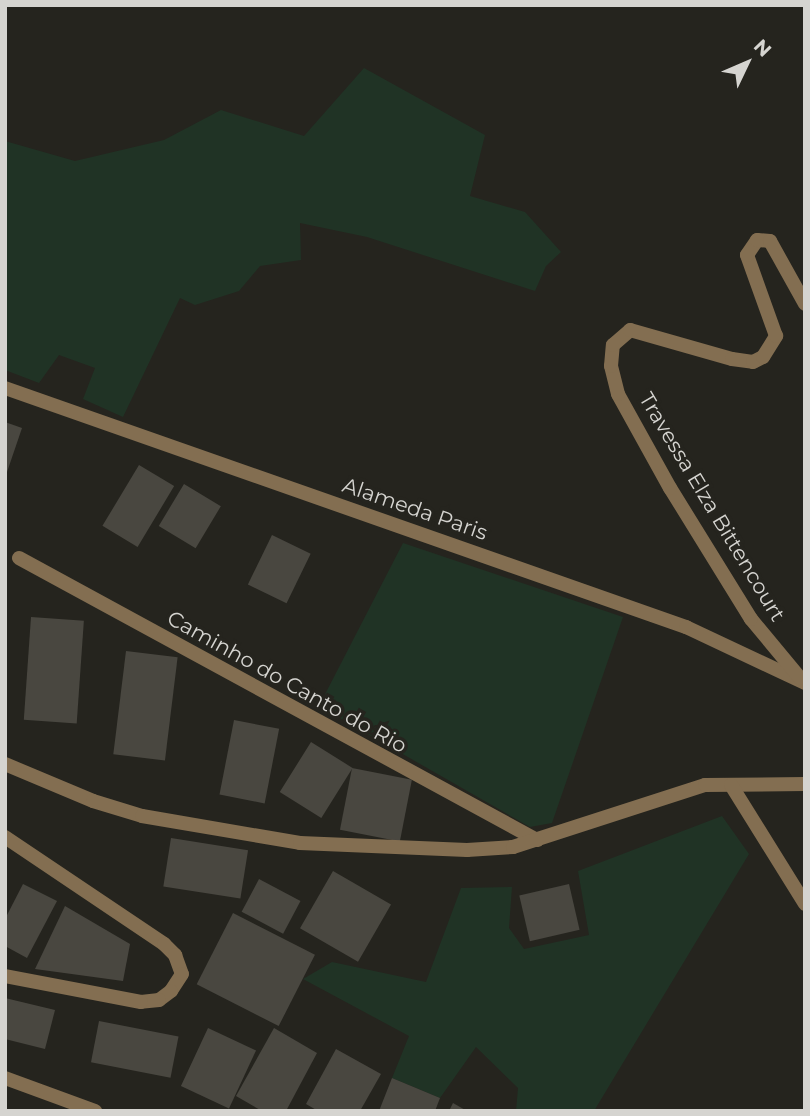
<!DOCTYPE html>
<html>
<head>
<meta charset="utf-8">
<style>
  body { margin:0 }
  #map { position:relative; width:810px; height:1116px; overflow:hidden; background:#25241e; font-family:Montserrat,sans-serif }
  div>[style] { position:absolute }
  .green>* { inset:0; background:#203325 }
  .building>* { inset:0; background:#494740; transform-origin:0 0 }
  .minor>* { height:14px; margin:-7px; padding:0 7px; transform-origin:7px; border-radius:7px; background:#836e51 }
  .tertiary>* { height:14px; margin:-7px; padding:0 7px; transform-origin:7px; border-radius:7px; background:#836e51 }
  span { translate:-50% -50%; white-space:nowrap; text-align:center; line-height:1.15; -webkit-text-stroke:7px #25241e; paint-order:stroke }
  .street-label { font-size:21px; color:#d5d4d0 }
  .frame { position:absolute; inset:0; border:7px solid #d5d4d0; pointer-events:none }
  .north { position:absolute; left:712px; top:28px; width:70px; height:70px; -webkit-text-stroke:5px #25241e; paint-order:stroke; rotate:46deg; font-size:19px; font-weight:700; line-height:28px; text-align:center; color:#d5d4d0 }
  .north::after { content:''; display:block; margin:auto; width:24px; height:32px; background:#d5d4d0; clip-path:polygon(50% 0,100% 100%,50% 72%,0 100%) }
</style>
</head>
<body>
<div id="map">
  <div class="green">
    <i style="clip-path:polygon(364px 68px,485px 135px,470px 196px,525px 212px,561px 252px,546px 266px,535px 291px,367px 237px,300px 223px,301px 260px,260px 266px,239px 291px,195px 305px,180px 298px,123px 417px,83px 399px,95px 368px,59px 355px,39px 383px,5px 370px,5px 141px,75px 161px,164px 140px,221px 110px,304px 136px)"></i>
    <i style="clip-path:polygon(403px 543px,623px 617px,552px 823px,530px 827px,319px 706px)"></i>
    <i style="clip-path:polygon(722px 816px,749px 854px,594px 1111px,516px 1111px,518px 1088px,476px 1047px,440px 1098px,392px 1078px,409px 1036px,303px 979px,332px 962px,426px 982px,461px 888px,512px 887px,509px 928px,524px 949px,589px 935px,578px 871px)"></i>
  </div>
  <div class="building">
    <i style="clip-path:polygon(5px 422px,22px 428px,6px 475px,5px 475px)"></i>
    <i style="left:139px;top:465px;width:41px;height:71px;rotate:31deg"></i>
    <i style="left:184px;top:484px;width:43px;height:49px;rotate:31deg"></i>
    <i style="left:272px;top:535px;width:43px;height:55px;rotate:26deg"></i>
    <i style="left:31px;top:617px;width:53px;height:103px;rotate:4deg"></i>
    <i style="left:126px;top:651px;width:52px;height:104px;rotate:7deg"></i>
    <i style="left:234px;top:720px;width:46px;height:76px;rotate:11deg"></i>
    <i style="left:311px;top:742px;width:49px;height:59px;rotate:32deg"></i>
    <i style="left:352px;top:768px;width:61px;height:63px;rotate:11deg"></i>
    <i style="left:171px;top:838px;width:78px;height:49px;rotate:9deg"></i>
    <i style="left:333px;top:871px;width:67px;height:66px;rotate:30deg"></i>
    <i style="left:259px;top:879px;width:47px;height:37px;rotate:28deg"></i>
    <i style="clip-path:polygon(23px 884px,57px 901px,27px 958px,5px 946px,5px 919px)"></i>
    <i style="left:569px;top:884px;width:47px;height:51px;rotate:77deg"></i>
    <i style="clip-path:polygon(65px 906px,130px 944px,123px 981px,35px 969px)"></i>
    <i style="left:233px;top:913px;width:92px;height:80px;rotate:27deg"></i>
    <i style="clip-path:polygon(5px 998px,55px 1010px,45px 1049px,5px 1039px)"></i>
    <i style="left:99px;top:1021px;width:81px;height:42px;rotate:11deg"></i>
    <i style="left:208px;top:1028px;width:53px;height:64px;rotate:25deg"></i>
    <i style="clip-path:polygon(274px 1028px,317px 1053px,286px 1111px,262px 1111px,236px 1096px)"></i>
    <i style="clip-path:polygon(336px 1049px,381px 1074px,360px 1111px,318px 1111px,306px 1104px)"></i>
    <i style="clip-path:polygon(392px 1078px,440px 1098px,435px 1111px,379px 1111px)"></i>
    <i style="clip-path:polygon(453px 1103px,467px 1111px,449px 1111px)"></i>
  </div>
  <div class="minor">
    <i style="left:5px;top:388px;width:722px;rotate:19.34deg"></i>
    <i style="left:686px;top:627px;width:132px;rotate:25.2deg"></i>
    <i style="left:19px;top:558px;width:590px;rotate:28.56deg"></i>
    <i style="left:800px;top:678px;width:77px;rotate:-129.7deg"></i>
    <i style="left:751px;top:619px;width:154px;rotate:-121.7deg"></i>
    <i style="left:670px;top:488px;width:107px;rotate:-119deg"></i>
    <i style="left:618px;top:394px;width:29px;rotate:-104deg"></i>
    <i style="left:611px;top:366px;width:21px;rotate:-85deg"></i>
    <i style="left:613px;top:345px;width:23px;rotate:-41deg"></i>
    <i style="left:630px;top:330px;width:106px;rotate:15.9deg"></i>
    <i style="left:732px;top:359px;width:21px;rotate:8deg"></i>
    <i style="left:753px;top:362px;width:11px;rotate:-27deg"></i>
    <i style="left:763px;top:357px;width:25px;rotate:-58deg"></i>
    <i style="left:776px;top:336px;width:86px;rotate:-109.7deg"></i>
    <i style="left:747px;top:255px;width:18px;rotate:-56deg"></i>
    <i style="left:757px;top:240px;width:13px;rotate:4deg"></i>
    <i style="left:770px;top:241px;width:72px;rotate:60.9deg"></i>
    <i style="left:5px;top:764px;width:95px;rotate:22.8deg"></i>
    <i style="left:93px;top:801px;width:51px;rotate:17deg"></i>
    <i style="left:142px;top:816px;width:160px;rotate:9.7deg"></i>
    <i style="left:300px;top:843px;width:167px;rotate:2.4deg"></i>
    <i style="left:467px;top:850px;width:46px;rotate:-3.7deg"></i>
    <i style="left:513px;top:847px;width:202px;rotate:-17.9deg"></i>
    <i style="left:705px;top:785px;width:100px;rotate:-0.6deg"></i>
    <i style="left:731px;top:785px;width:140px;rotate:58.1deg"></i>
    <i style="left:5px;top:837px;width:192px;rotate:33.9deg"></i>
    <i style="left:164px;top:944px;width:16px;rotate:45deg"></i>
    <i style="left:175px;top:955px;width:20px;rotate:70deg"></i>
    <i style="left:182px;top:974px;width:20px;rotate:123deg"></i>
    <i style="left:171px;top:991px;width:15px;rotate:143deg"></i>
    <i style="left:159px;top:1000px;width:18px;rotate:174deg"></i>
    <i style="left:141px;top:1002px;width:138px;rotate:-169.2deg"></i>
  </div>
  <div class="tertiary">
    <i style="left:5px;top:1078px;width:96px;rotate:20.1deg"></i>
  </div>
  <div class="street-label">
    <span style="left:712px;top:507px;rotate:59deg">Travessa Elza Bittencourt</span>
    <span style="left:415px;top:509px;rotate:19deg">Alameda Paris</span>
    <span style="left:287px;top:682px;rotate:29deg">Caminho do Canto do Rio</span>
  </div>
  <div class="frame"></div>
  <div class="north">N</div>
</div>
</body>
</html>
